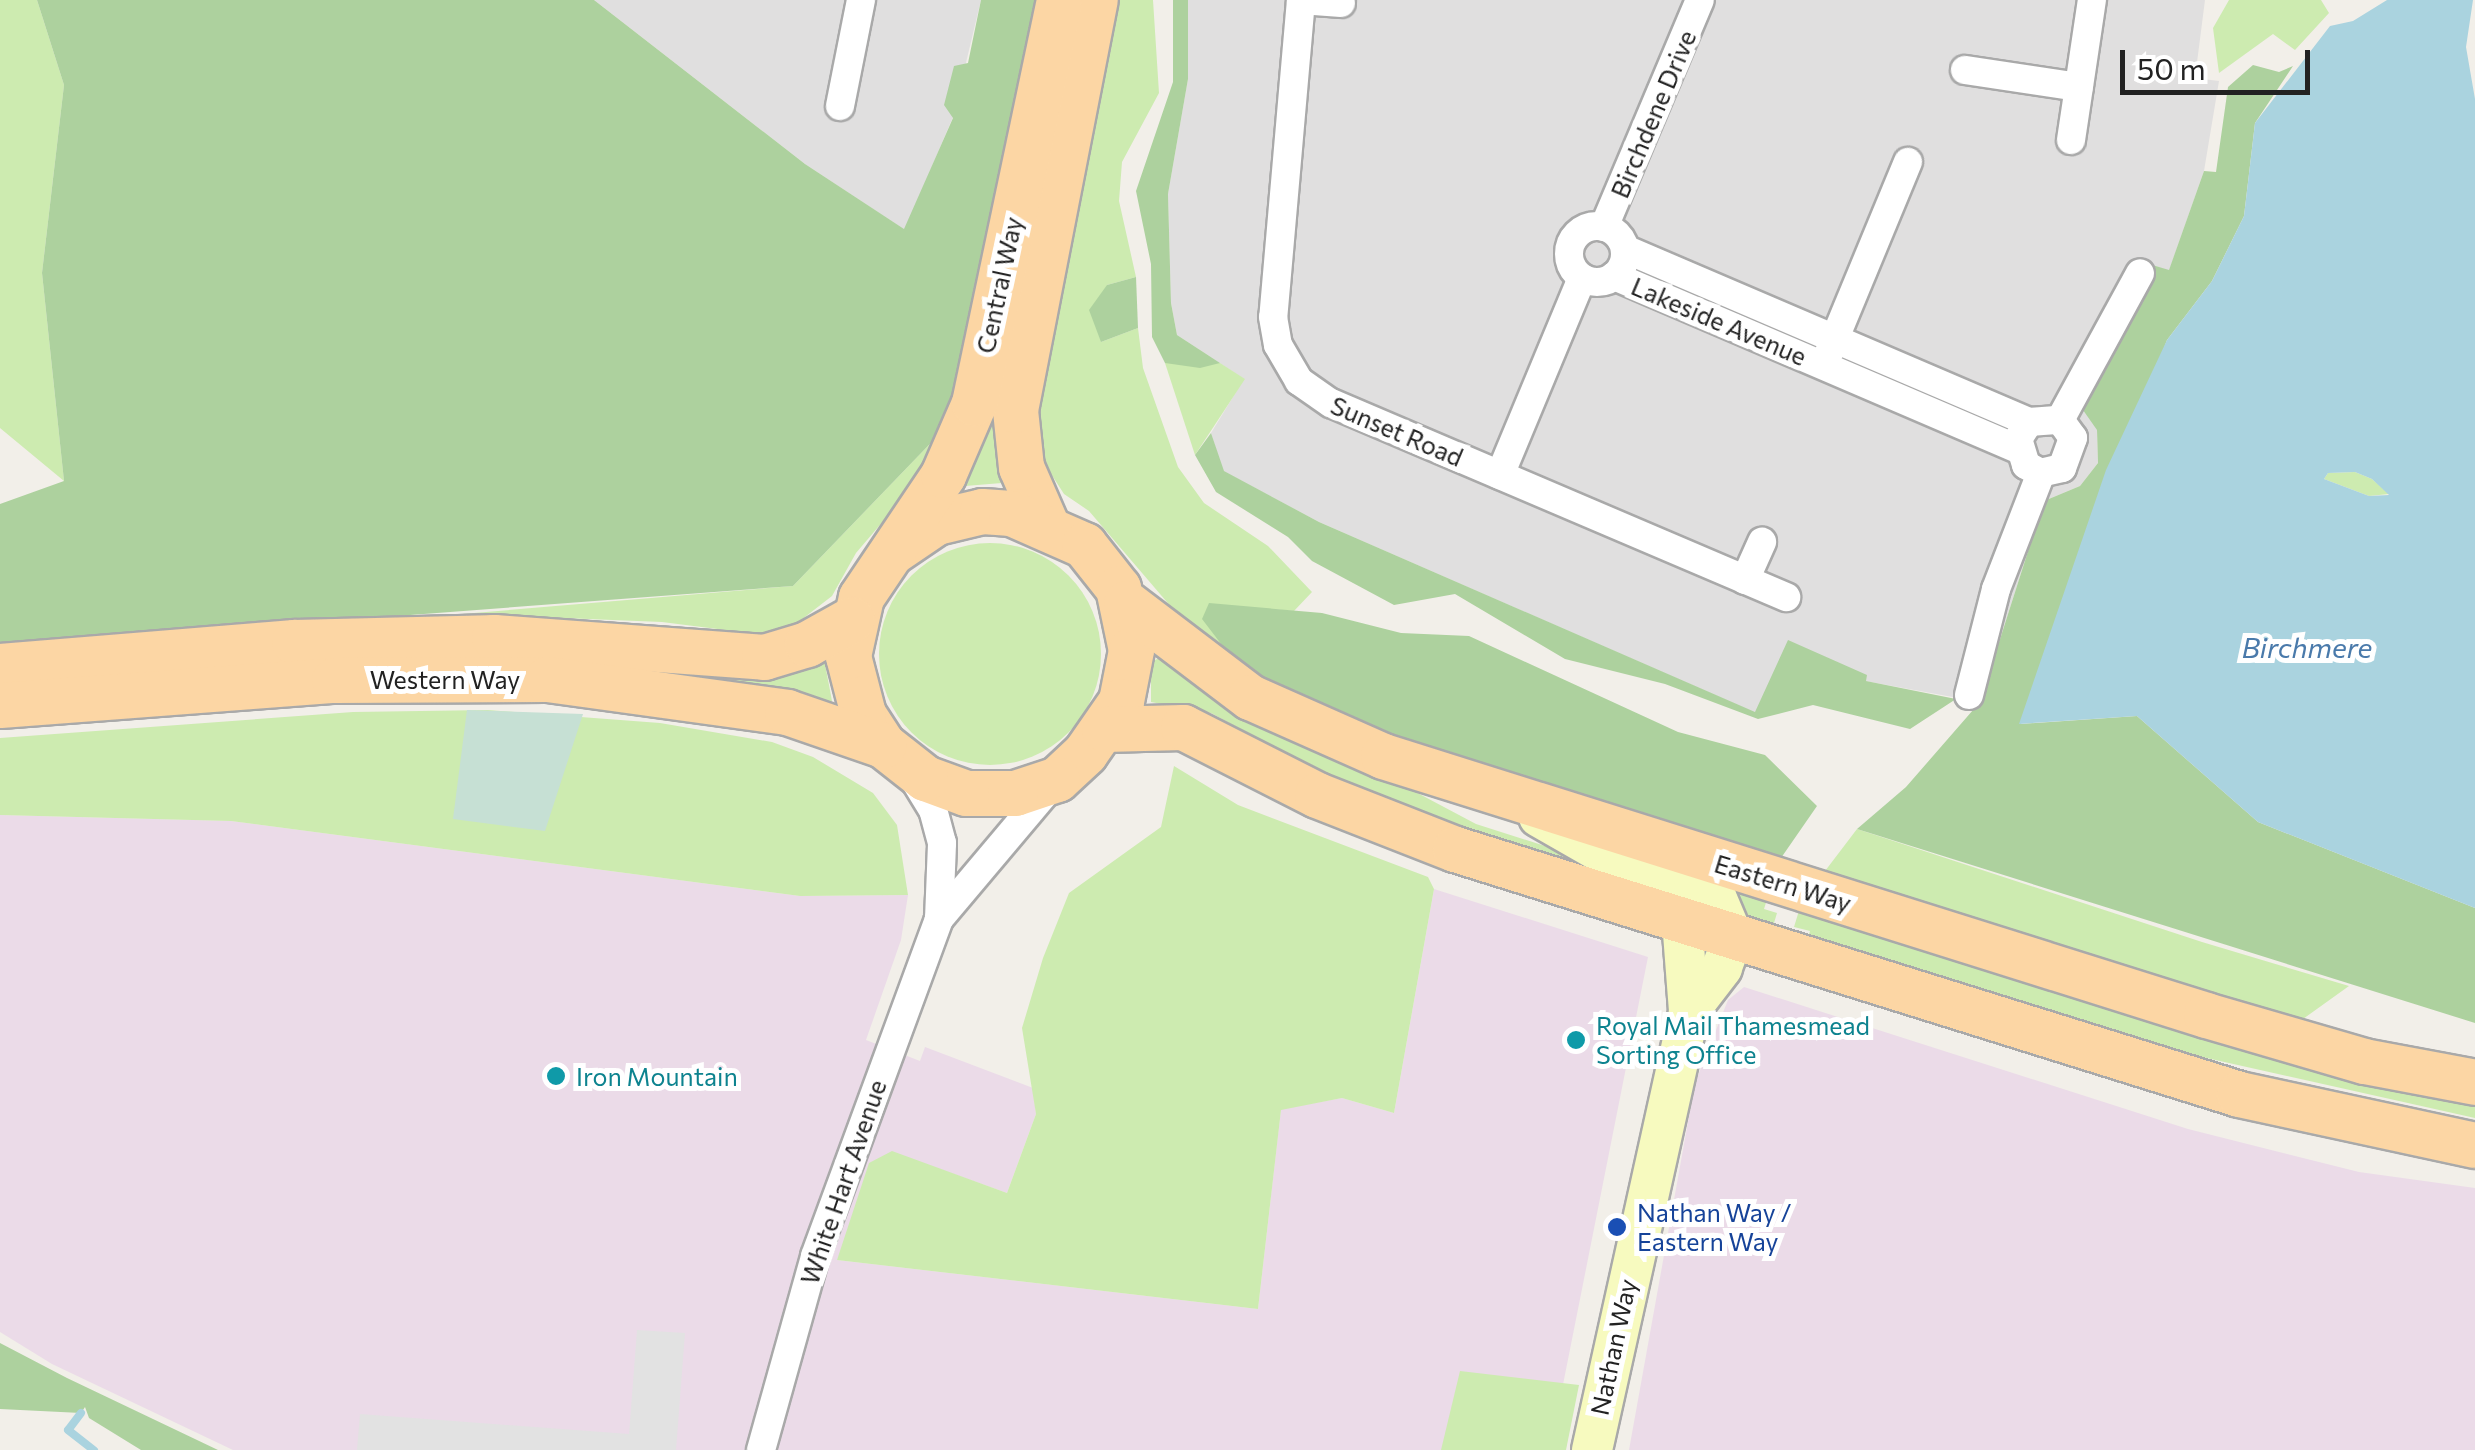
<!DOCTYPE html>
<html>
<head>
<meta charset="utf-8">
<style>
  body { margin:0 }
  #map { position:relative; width:2475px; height:1450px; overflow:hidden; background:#f2efe9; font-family:Commissioner,sans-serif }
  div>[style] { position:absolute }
  .residential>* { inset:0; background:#e0dfdf }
  .industrial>* { inset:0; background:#ebdbe8 }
  .grass>* { inset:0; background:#cdebb0 }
  .round { border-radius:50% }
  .forest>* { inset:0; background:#add19e }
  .wetland>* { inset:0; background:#c6e0d4 }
  .parking>* { inset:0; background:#e2e2e2 }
  .water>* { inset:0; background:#aad3df }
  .stream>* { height:8px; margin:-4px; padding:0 4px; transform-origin:4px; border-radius:4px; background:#aad3df }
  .roads { filter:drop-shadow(2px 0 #a9a9a9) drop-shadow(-2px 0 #a9a9a9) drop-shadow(0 2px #a9a9a9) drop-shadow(0 -2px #a9a9a9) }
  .street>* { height:28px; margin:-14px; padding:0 14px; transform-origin:14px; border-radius:14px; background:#fff }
  .street>.ring { margin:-14px; padding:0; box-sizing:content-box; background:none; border:28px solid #fff; border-radius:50% }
  .secondary>* { height:40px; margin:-20px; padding:0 20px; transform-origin:20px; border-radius:20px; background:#f7fabf }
  .primary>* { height:45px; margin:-22.5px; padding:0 22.5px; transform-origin:22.5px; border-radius:22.5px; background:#fcd6a4 }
  .dots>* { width:28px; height:28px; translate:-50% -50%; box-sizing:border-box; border:5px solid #fff; border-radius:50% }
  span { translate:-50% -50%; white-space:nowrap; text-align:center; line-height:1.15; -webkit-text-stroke:10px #fff; paint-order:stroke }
  .street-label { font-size:25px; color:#222 }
  .culture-label { font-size:25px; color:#0d838f }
  .left { translate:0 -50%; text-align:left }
  .transit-label { font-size:25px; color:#164399 }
  .water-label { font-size:28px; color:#4a7aab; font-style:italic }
  .scale { position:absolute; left:2120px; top:50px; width:190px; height:45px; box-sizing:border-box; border:5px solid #222; border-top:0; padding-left:12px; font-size:30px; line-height:35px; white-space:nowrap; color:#222; -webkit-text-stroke:8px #fff; paint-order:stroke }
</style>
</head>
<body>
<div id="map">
  <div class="residential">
    <i style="clip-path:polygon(594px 0,981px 0,953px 117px,905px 230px,805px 164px)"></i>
    <i style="clip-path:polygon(1188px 0,2205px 0,2195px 78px,2219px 81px,2204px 171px,2169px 271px,2150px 264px,2097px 430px,2098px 463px,2080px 486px,2044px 501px,1980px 702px,1865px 681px,1756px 713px,1319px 522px,1223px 471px,1211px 433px,1244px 379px,1177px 335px,1171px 303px,1168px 194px,1188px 79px)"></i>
  </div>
  <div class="industrial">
    <i style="clip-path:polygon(0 815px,231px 821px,800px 896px,908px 895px,901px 940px,866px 1040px,920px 1061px,925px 1047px,1033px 1088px,1036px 1114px,1007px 1193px,892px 1152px,837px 1260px,1258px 1309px,1281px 1109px,1342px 1098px,1394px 1113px,1434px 889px,1648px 957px,1550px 1450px,233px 1450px,52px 1364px,0 1332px)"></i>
    <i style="clip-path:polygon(1744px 987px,2188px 1129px,2359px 1172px,2475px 1188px,2475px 1450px,1629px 1450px,1695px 1083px,1728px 1000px)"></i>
  </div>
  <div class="grass">
    <i style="clip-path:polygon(0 0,37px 0,64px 85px,42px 273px,64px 481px,0 428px)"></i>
    <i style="clip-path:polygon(1073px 0,1002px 483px,965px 486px,962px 484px)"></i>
    <i style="clip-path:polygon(1114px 0,1153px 0,1159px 93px,1122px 162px,1119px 201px,1136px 277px,1107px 285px,1101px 342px,1138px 328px,1143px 368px,1178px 467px,1204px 503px,1268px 546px,1312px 592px,1294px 611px,1209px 604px,1238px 666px,1178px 615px,1089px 511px,1064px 494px,1037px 452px,1035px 417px)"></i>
    <i style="clip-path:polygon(2229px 0,2321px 0,2329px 13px,2295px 50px,2273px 34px,2219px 73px,2213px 28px)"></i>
    <i style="clip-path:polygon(1165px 363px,1220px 363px,1245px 379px,1195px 455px)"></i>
    <i style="clip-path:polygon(951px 422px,925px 472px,856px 553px,832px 596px,792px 627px,757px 634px,662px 622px,462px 614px,793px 586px)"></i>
    <i style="clip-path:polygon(2355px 472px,2372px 479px,2389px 494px,2369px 496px,2324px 479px,2328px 473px)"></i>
    <i class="round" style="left:879px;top:543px;width:222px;height:222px"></i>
    <i style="clip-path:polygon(1161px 657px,1476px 824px,1686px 891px,1708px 908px,1362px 795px,1211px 713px,1151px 702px,1151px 662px)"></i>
    <i style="clip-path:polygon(816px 661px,825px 664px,832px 701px,825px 708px,0 679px)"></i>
    <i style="clip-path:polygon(488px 710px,660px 723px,772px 742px,813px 757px,873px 793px,897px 825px,908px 895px,800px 896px,231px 821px,0 815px,0 738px,353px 712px)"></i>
    <i style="clip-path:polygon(1174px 766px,1238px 805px,1428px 877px,1434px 889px,1394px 1113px,1342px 1098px,1281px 1110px,1258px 1309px,837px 1260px,869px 1163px,892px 1151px,1007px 1193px,1036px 1114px,1022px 1028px,1043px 958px,1069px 893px,1161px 827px)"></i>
    <i style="clip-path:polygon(1857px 829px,2202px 942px,2349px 986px,2296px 1024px,1822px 875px)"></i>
    <i style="clip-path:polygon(1724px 879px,1769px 893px,1764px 909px,1777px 913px,1771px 933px,1743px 924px)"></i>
    <i style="clip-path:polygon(1801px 904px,2378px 1084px,2475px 1106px,2475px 1118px,2113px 1037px,1806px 944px,1810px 931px,1794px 927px)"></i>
    <i style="clip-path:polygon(1460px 1371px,1579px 1385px,1566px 1450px,1441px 1450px)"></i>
  </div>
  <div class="forest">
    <i style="clip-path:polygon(37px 0,594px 0,805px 164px,904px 229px,953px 118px,944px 105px,954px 66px,968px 63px,981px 0,1042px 0,951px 422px,793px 586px,0 646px,0 504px,64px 481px,42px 273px,64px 85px)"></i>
    <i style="clip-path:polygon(1173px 0,1188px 0,1188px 79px,1168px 194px,1171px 303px,1177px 335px,1220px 363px,1200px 368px,1165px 363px,1152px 337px,1151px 264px,1136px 191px,1173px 82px)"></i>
    <i style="clip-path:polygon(2253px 65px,2279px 72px,2293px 66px,2255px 123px,2244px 216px,2212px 281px,2167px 340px,2021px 724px,2137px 716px,2258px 822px,2475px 908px,2475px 1023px,1857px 829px,1906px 787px,1980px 702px,2044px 501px,2080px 486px,2098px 463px,2097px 430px,2083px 410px,2149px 264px,2169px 270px,2204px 171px,2216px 172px,2228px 87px)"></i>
    <i style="clip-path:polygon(1136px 277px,1138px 328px,1101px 342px,1089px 310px,1107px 285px)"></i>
    <i style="clip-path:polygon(1211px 433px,1224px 471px,1319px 522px,1755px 712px,1788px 640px,1867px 675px,1866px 681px,1956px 699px,1910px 729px,1813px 705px,1758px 719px,1665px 684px,1565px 659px,1455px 594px,1394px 605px,1312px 561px,1288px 537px,1216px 492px,1195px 455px)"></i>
    <i style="clip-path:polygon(1209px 603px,1322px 613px,1401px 633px,1469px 636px,1678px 732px,1765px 755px,1817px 806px,1781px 858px,1395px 740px,1238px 666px,1202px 619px)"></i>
    <i style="clip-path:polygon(0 1343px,67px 1378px,218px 1450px,141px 1450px,89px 1418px,85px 1407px,81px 1413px,0 1409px)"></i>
  </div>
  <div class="wetland">
    <i style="clip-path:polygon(467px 710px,583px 714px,545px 831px,453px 819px)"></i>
  </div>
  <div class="parking">
    <i style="clip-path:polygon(637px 1330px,685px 1333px,676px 1450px,357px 1450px,360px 1414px,629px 1434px)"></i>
  </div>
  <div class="water">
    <i style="clip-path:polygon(evenodd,2387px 0,2473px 0,2466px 47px,2475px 99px,2475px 908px,2258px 822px,2137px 716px,2019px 724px,2106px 470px,2167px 340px,2212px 281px,2244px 216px,2255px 123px,2330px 26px,2353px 21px,2387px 0,2355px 472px,2372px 479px,2389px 495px,2369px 496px,2324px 479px,2328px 473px,2355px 472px)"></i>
  </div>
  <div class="stream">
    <i style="left:81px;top:1413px;width:21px;rotate:127deg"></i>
    <i style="left:68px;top:1430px;width:33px;rotate:38deg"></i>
  </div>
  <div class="roads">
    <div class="street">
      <i style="left:1301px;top:0;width:318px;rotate:95deg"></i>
      <i style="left:1273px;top:317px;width:28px;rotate:80deg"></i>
      <i style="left:1278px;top:345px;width:42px;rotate:59.7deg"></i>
      <i style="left:1299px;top:381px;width:39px;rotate:35deg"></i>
      <i style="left:1331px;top:403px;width:495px;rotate:23.1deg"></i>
      <i style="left:1301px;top:0;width:40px;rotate:4.3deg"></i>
      <i style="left:1965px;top:70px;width:115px;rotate:8.5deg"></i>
      <i style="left:840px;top:106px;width:108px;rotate:-78.8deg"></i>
      <i style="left:2071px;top:140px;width:142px;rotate:-81.5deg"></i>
      <i class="ring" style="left:1569px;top:226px;width:28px;height:28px"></i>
      <i style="left:1604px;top:227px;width:246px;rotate:-67.1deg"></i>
      <i style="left:1625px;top:249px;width:439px;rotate:23.2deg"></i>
      <i style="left:2029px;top:422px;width:31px;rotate:-4deg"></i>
      <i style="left:2060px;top:420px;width:22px;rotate:54deg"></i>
      <i style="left:2073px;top:438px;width:32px;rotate:110deg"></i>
      <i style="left:2062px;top:468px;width:22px;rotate:167deg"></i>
      <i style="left:2041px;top:473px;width:17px;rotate:-152deg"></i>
      <i style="left:2026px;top:465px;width:27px;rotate:-107deg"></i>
      <i style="left:2018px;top:439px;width:20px;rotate:-57deg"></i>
      <i style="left:1614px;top:276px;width:439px;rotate:23.2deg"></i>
      <i style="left:1828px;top:355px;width:209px;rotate:-67.5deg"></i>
      <i style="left:2060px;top:420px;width:167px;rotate:-61.4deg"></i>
      <i style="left:1500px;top:475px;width:213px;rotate:-67.4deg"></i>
      <i style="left:1745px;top:580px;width:42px;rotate:-65.9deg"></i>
      <i style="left:1969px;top:695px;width:109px;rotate:-75.7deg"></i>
      <i style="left:1996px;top:589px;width:124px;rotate:-68.8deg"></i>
      <i style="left:939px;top:919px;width:174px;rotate:-49.9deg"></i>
      <i style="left:761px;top:1450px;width:201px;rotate:-74.4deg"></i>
      <i style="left:815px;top:1256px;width:359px;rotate:-69.8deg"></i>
      <i style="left:939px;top:919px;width:76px;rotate:-87.7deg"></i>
      <i style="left:942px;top:843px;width:34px;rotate:-105deg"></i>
      <i style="left:933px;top:810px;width:42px;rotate:-121.4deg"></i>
    </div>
    <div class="secondary">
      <i style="left:1539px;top:817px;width:81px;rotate:29.7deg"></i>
      <i style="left:1609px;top:857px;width:89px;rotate:17.6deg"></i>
      <i style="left:1694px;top:884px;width:27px;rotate:33deg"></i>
      <i style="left:1717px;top:899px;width:41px;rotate:67.2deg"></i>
      <i style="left:1733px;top:937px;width:33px;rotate:110deg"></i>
      <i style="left:1722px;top:968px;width:54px;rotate:127.5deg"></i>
      <i style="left:1592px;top:1450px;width:450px;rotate:-77.5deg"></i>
      <i style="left:1689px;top:1011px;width:91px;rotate:-94.4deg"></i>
    </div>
    <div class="primary">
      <i style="left:1045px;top:522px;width:60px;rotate:-113.6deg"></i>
      <i style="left:1021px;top:467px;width:57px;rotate:-96deg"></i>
      <i style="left:1015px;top:410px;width:418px;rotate:-79deg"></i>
      <i style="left:892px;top:552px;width:53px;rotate:-34.3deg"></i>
      <i style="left:936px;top:522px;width:47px;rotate:-13.4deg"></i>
      <i style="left:982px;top:511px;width:29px;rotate:4deg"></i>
      <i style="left:1011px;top:513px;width:80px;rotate:23.7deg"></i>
      <i style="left:1084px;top:545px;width:55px;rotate:51.7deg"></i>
      <i style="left:1118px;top:588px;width:63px;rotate:78.2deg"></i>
      <i style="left:1131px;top:650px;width:52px;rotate:101.1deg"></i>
      <i style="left:1121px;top:701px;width:63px;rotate:124.7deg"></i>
      <i style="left:1085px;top:753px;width:38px;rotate:137deg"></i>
      <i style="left:1057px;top:779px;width:44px;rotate:161.6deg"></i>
      <i style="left:1015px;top:793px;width:49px;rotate:180deg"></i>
      <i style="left:966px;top:793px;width:44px;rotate:-159.9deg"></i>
      <i style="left:925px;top:778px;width:53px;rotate:-141.8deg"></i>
      <i style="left:883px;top:745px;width:37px;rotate:-123deg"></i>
      <i style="left:863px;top:714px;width:60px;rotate:-104.5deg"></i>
      <i style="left:848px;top:656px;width:60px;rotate:-77.6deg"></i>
      <i style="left:861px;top:597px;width:147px;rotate:-56.1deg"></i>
      <i style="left:943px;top:475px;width:78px;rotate:-66.7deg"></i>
      <i style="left:974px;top:403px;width:412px;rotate:-78.1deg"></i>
      <i style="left:1126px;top:603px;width:156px;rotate:37.2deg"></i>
      <i style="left:1250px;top:697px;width:145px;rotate:23.9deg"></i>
      <i style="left:1383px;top:756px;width:863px;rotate:17.47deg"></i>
      <i style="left:2206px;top:1015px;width:165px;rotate:16.2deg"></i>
      <i style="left:2364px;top:1061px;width:113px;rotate:10.7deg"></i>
      <i style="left:0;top:666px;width:295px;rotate:-4.7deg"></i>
      <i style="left:294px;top:642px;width:200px;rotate:-1.4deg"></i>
      <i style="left:494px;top:637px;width:271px;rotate:4.2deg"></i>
      <i style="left:764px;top:657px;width:45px;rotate:-16.8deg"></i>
      <i style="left:807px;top:644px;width:51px;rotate:-29.1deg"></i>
      <i style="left:0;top:705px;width:335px;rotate:-4.3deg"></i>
      <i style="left:334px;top:680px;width:213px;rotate:-0.3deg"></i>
      <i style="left:547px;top:679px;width:242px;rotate:7.8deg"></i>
      <i style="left:787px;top:712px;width:102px;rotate:19deg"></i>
      <i style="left:1104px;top:729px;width:79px;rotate:-1.5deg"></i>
      <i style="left:1183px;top:727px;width:150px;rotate:26.9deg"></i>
      <i style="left:1317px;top:795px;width:148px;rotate:21.4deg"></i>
      <i style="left:1455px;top:849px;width:821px;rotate:17.35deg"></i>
      <i style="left:2239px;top:1094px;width:241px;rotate:12.2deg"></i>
    </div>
  </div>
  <div class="dots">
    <i style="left:1576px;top:1040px;background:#0f9aa8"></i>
    <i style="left:556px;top:1076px;background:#0f9aa8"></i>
    <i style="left:1617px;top:1227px;background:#1a4fb4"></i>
  </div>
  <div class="street-label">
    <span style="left:1653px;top:114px;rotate:-67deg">Birchdene Drive</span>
    <span style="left:999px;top:285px;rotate:-78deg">Central Way</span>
    <span style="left:1719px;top:321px;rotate:23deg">Lakeside Avenue</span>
    <span style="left:1397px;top:431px;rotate:23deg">Sunset Road</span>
    <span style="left:445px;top:679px">Western Way</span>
    <span style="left:1783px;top:883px;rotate:17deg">Eastern Way</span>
    <span style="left:843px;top:1182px;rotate:-71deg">White Hart Avenue</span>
    <span style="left:1613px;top:1347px;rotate:-78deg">Nathan Way</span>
  </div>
  <div class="culture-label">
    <span class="left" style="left:1596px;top:1040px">Royal Mail Thamesmead<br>Sorting Office</span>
    <span class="left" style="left:576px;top:1076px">Iron Mountain</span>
  </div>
  <div class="transit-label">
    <span class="left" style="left:1637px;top:1227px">Nathan Way /<br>Eastern Way</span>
  </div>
  <div class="water-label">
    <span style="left:2307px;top:647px">Birchmere</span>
  </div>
  <div class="scale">50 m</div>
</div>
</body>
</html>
